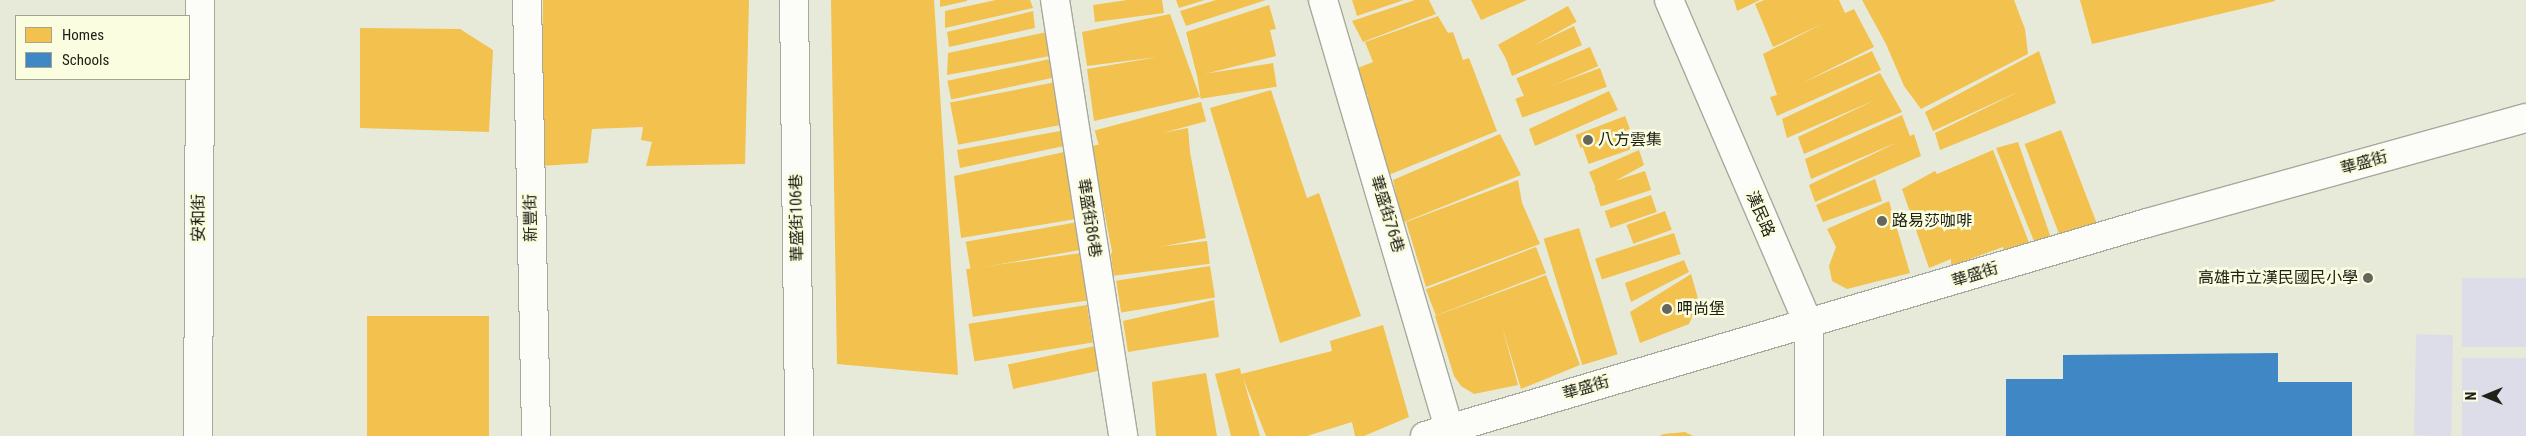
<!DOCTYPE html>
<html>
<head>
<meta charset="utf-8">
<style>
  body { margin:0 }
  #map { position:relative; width:2526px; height:436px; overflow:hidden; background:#e8ead9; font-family:"Roboto Condensed","Noto Sans TC",sans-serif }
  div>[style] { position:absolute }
  .green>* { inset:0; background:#dddce9; transform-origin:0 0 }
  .homes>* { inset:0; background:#f2c14e; transform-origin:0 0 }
  .schools>* { inset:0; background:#3f88c5 }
  .roads { filter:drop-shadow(1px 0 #a7a99b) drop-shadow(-1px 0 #a7a99b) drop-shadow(0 1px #a7a99b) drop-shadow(0 -1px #a7a99b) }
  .minor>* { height:28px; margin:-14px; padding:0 14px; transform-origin:14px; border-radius:14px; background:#fcfcf9 }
  .tertiary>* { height:28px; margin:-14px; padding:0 14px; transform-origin:14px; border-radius:14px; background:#fcfcf9 }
  .dots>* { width:14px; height:14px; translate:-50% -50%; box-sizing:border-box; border:2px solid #fbfde0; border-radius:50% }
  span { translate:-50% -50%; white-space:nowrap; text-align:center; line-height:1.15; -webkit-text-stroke:5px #fbfde0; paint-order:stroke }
  .poi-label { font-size:16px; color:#202117 }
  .left { translate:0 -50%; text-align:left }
  .right { translate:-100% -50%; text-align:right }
  .street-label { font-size:16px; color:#202117 }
  .legend { position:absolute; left:15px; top:15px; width:175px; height:65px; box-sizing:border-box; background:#fbfde0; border:1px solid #a3a590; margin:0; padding:6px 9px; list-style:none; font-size:15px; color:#202117 }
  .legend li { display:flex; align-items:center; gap:10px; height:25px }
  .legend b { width:25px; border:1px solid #a3a590 }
  .north { position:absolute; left:2461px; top:371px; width:50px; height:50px; -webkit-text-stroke:4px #fbfde0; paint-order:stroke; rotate:270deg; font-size:14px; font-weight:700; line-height:20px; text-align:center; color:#202117 }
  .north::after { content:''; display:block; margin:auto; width:18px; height:22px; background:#202117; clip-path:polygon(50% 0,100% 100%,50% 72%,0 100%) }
</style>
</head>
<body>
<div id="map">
  <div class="green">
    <i style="left:2526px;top:278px;width:69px;height:64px;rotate:90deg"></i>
    <i style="left:2453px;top:335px;width:101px;height:37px;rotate:91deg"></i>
    <i style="left:2526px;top:358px;width:78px;height:64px;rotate:90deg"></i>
  </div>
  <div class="homes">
    <i style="clip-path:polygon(543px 0,749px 0,745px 164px,646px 166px,652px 142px,641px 140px,643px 127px,592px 129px,588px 163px,540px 166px)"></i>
    <i style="clip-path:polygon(831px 0,934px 0,958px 375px,837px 364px)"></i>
    <i style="clip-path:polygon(940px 0,967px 0,967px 1px,940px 7px)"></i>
    <i style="clip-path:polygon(996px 0,1030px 0,1033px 8px,945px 28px,945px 11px)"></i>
    <i style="clip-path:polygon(1127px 0,1162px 0,1164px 13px,1095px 22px,1093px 5px)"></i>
    <i style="clip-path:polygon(1176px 0,1205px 0,1179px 8px)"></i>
    <i style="clip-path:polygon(1216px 0,1266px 0,1186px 26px,1180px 11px)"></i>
    <i style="clip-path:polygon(1352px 0,1404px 0,1357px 16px)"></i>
    <i style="clip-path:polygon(1415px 0,1429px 0,1436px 14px,1363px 42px,1352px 21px)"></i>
    <i style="clip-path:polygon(1471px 0,1527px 0,1481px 20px)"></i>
    <i style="clip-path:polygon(1734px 0,1760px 0,1737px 11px)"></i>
    <i style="clip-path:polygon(1764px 0,1839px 0,1845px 13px,1854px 9px,1874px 47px,1802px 83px,1872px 51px,1881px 70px,1777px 116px,1770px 97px,1777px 95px,1763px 54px,1824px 23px,1773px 47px,1755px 4px)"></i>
    <i style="clip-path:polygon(1862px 0,2014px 0,2025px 29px,2028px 54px,1921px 109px,1904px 86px,1886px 44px)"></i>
    <i style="clip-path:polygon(2080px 0,2275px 0,2275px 1px,2092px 44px)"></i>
    <i style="clip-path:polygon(1269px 5px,1276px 29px,1270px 30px,1276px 56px,1197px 76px,1186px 32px)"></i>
    <i style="left:1568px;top:6px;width:18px;height:80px;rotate:61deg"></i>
    <i style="clip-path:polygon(1033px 11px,1035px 28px,949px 47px,947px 32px)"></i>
    <i style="clip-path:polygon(1170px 14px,1200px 97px,1094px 121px,1087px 69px,1158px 57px,1087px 66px,1082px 32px)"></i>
    <i style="clip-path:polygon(1438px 16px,1448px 33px,1453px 32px,1463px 60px,1469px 58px,1497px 131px,1386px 176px,1361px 99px,1368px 96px,1350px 71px,1373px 62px,1365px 42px)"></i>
    <i style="clip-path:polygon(1574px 26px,1582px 45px,1512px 76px,1506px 59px)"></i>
    <i style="clip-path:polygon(360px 28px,460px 29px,493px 50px,489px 132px,360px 128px)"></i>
    <i style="clip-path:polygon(1047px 32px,1050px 56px,947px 75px,948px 53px)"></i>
    <i style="left:1590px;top:47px;width:21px;height:80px;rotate:67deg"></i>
    <i style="clip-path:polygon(2039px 51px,2056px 103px,1940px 150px,1935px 133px,2022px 90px,1933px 131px,1925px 112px)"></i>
    <i style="left:1050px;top:59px;width:19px;height:105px;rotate:78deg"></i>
    <i style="left:1273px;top:63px;width:24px;height:77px;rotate:81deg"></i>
    <i style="left:1600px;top:68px;width:20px;height:90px;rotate:70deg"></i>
    <i style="clip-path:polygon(1880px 73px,1902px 112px,1804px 154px,1798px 137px,1875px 100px,1787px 138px,1782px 119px)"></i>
    <i style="left:1056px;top:82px;width:43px;height:108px;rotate:79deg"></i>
    <i style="clip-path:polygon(1271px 90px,1307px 198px,1319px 193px,1361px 316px,1280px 343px,1210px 108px)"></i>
    <i style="clip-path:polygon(1609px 91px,1618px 110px,1535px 146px,1529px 129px)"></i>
    <i style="left:1201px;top:102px;width:20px;height:110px;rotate:75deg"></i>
    <i style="clip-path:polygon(1902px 115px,1910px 136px,1914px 134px,1921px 156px,1815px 202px,1809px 185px,1898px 142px,1811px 179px,1805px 159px)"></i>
    <i style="left:1625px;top:116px;width:14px;height:53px;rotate:69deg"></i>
    <i style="clip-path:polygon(1188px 128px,1190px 152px,1206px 238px,1113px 256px,1091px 146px)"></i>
    <i style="left:2061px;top:130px;width:99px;height:39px;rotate:69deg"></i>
    <i style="clip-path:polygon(1060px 131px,1064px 146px,960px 168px,957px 150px)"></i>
    <i style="left:1629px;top:131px;width:18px;height:49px;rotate:71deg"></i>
    <i style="clip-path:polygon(1500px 134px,1521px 175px,1402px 223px,1393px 180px)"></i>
    <i style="clip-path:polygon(2018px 142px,2052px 241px,2036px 246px,1996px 148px)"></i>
    <i style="clip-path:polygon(1639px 150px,1644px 165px,1597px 191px,1589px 172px)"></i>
    <i style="clip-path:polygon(1993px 150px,2030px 245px,2006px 254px,2003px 247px,1951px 266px,1951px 259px,1929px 268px,1902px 189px,1935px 171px,1937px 174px)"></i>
    <i style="clip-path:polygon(1064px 152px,1070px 190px,1077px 189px,1082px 218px,961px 238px,954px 176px)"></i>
    <i style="left:1645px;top:171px;width:20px;height:53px;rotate:72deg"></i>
    <i style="clip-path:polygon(1875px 179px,1882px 201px,1823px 222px,1816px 205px)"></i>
    <i style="clip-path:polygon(1518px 180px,1522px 203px,1540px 244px,1426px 287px,1406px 222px)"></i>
    <i style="left:1651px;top:195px;width:18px;height:49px;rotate:71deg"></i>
    <i style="clip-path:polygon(1889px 201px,1910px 273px,1847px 289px,1832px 281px,1829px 266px,1836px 247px,1827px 229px)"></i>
    <i style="left:1665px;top:211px;width:20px;height:41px;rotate:70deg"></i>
    <i style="left:1078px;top:222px;width:28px;height:114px;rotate:80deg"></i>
    <i style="left:1579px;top:228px;width:132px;height:37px;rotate:73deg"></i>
    <i style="left:1674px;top:233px;width:22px;height:83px;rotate:72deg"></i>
    <i style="left:1207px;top:241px;width:23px;height:97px;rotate:83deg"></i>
    <i style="left:1536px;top:247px;width:28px;height:118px;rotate:69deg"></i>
    <i style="left:1081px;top:253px;width:48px;height:116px;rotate:82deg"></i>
    <i style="clip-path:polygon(1684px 260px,1689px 272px,1631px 302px,1625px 283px)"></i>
    <i style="left:1210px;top:266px;width:32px;height:95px;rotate:81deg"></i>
    <i style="clip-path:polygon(1691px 274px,1699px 302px,1689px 324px,1640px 343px,1630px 312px)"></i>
    <i style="clip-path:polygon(1546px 275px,1580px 365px,1521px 389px,1502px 326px,1518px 385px,1474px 394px,1461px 386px,1454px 376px,1435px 316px)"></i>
    <i style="clip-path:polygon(1214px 300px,1219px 337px,1128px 352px,1123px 321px)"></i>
    <i style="left:1087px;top:305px;width:38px;height:120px;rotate:81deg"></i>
    <i style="left:367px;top:316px;width:122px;height:120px"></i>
    <i style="clip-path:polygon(1383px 325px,1409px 417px,1364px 436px,1355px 436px,1352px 422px,1307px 436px,1266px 436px,1243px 378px,1260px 436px,1231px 436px,1215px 374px,1240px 368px,1241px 374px,1332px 351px,1330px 341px)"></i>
    <i style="left:1095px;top:346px;width:25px;height:89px;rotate:78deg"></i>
    <i style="clip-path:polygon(1206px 373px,1217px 436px,1156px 436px,1152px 382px)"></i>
    <i style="clip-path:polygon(1685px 432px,1693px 436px,1659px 436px,1664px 434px)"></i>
  </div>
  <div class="schools">
    <i style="clip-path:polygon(2278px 353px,2278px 382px,2352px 382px,2352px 436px,2006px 436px,2006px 379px,2063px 379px,2063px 355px)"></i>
  </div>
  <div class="roads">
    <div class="minor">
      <i style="left:527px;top:0;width:436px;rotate:88.8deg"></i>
      <i style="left:794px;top:0;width:436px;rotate:89.3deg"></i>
      <i style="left:1055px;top:0;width:441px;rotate:81.1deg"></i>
      <i style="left:1323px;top:0;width:454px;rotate:73.6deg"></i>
      <i style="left:198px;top:436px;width:436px;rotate:-89.7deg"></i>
      <i style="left:1425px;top:436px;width:753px;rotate:-16.44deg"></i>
      <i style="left:2147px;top:223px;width:393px;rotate:-15.5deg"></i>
    </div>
    <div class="tertiary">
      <i style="left:1669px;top:0;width:354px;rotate:66.7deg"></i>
      <i style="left:1809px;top:325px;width:111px;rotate:90deg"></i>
    </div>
  </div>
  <div class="dots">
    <i style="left:1588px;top:140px;background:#66675b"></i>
    <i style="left:1882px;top:221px;background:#66675b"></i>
    <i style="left:2368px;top:278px;background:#66675b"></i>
    <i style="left:1667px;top:309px;background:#66675b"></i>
  </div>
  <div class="poi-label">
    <span class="left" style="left:1598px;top:140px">八方雲集</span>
    <span class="left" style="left:1892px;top:221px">路易莎咖啡</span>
    <span class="right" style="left:2358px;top:278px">高雄市立漢民國民小學</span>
    <span class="left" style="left:1677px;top:309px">呷尚堡</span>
  </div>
  <div class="street-label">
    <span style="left:2364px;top:163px;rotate:-15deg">華盛街</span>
    <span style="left:1387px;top:214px;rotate:73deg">華盛街76巷</span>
    <span style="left:1760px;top:214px;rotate:67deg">漢民路</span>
    <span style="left:199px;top:218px;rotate:-90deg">安和街</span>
    <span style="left:531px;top:218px;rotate:-91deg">新豐街</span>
    <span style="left:797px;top:218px;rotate:-91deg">華盛街106巷</span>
    <span style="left:1089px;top:218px;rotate:81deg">華盛街86巷</span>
    <span style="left:1975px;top:275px;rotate:-17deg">華盛街</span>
    <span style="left:1586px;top:388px;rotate:-16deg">華盛街</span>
  </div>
  <ul class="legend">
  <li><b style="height:14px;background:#f2c14e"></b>Homes</li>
  <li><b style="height:14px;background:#3f88c5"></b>Schools</li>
  </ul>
  <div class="north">N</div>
</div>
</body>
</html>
